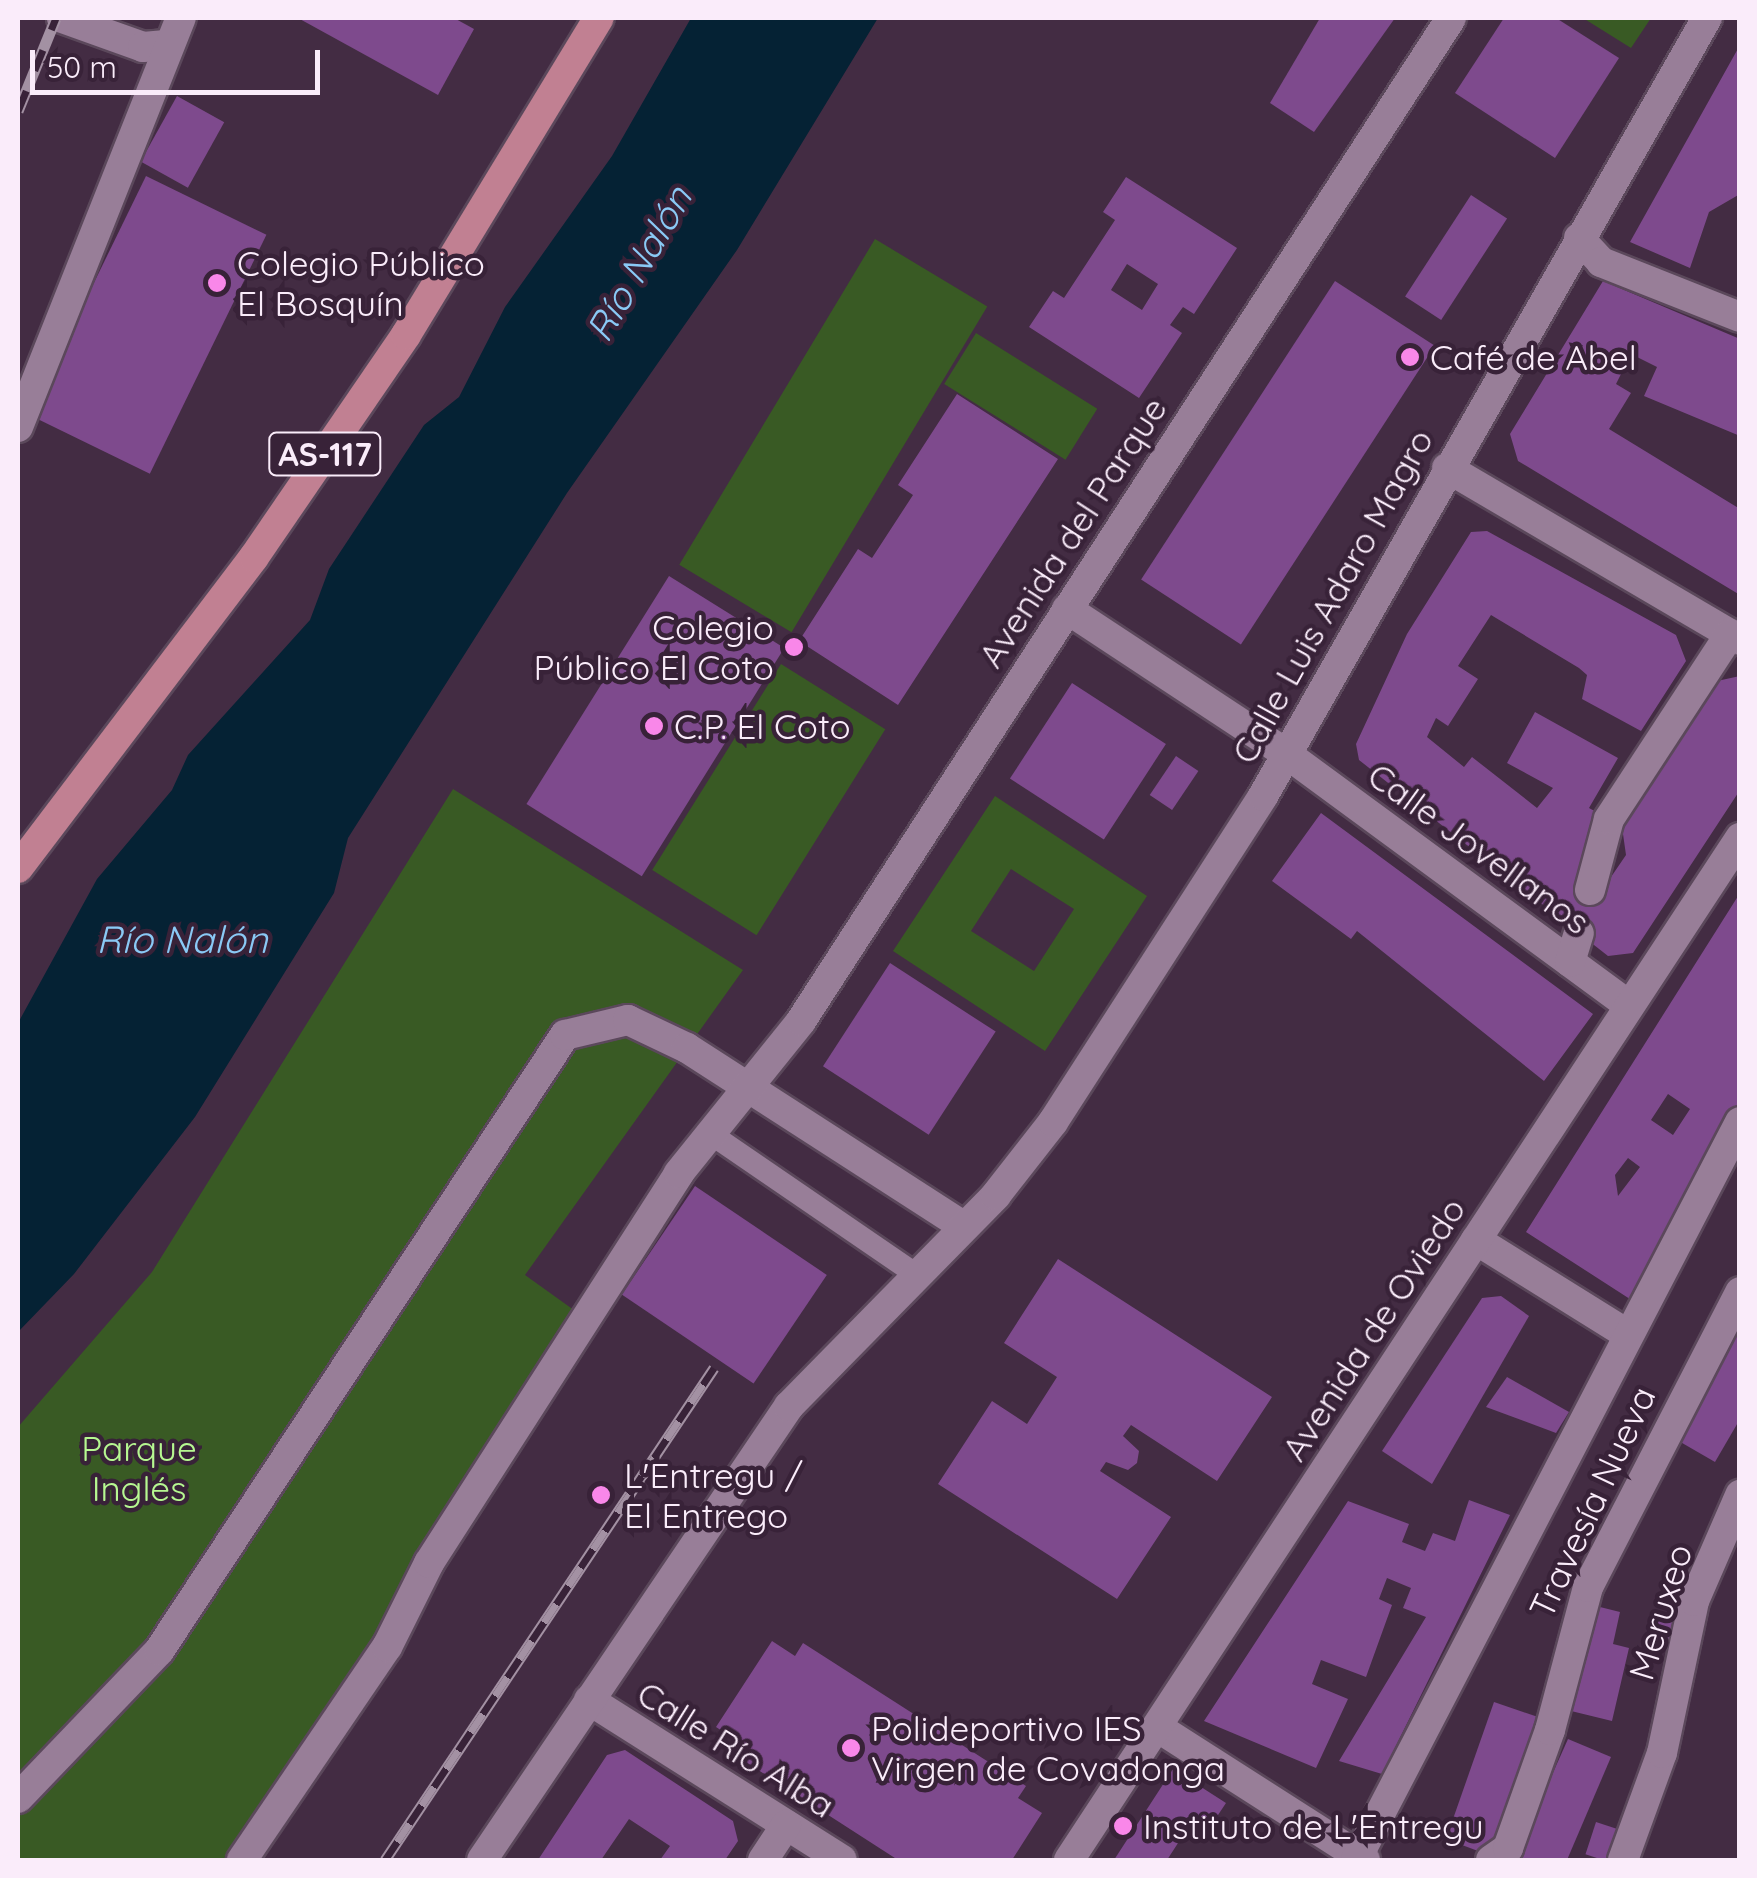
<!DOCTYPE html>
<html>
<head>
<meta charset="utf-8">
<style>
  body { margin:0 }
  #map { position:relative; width:1757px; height:1878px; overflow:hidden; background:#432c43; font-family:Quicksand,sans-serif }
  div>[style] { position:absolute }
  .green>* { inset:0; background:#395a24; transform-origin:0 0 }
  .water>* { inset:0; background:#052234 }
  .building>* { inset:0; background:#7e4a8d; transform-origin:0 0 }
  .roads { filter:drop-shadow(2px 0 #5b485b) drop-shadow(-2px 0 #5b485b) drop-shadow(0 2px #5b485b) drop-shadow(0 -2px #5b485b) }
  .lane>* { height:22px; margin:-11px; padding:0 11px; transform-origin:11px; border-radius:11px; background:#987e98 }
  .street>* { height:30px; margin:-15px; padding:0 15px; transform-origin:15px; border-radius:15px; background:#987e98 }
  .secondary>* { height:30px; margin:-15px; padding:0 15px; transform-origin:15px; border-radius:15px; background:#987e98 }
  .primary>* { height:30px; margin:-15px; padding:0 15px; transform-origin:15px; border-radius:15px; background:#c18092 }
  .rail>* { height:11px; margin-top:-5.5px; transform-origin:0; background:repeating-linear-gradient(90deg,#382238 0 22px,#a391a3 0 44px); box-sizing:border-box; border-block:2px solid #a391a3 }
  .dots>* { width:28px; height:28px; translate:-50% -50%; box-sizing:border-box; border:5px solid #382238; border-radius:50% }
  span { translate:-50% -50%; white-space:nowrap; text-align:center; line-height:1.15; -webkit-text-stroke:9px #382238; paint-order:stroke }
  .shield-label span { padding:2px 8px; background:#382238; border:2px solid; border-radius:8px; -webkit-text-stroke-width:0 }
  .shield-label { font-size:32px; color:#faecfa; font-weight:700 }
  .poi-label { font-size:35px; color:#faecfa }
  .left { translate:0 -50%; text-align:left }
  .right { translate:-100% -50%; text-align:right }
  .street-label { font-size:35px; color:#faecfa }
  .park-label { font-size:35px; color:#b6f891 }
  .water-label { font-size:38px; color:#8ac9f5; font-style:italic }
  .frame { position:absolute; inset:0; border:20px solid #faecfa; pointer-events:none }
  .scale { position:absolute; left:30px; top:50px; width:290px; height:45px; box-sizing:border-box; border:5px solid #faecfa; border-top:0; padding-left:12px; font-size:30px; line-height:35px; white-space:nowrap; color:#faecfa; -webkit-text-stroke:8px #382238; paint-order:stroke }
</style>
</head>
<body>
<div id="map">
  <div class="green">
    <i style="clip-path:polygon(1583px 18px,1651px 18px,1631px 48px)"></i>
    <i style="left:875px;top:239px;width:131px;height:380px;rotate:31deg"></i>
    <i style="left:976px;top:333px;width:143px;height:60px;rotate:32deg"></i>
    <i style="left:781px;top:664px;width:123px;height:243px;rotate:32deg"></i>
    <i style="clip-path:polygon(453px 789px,743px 970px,525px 1275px,585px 1318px,242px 1860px,18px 1860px,18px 1427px,152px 1272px)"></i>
    <i style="clip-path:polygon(evenodd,995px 796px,1147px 896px,1045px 1051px,893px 951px,995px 796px,1011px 869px,1074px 909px,1034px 971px,971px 931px,1011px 869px)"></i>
  </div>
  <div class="water">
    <i style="clip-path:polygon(691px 18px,878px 18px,737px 250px,567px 493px,348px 838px,334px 893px,195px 1117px,74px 1274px,18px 1332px,18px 1023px,97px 879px,172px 790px,188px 755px,310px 620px,329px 569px,424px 425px,459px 397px,505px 307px,612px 156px)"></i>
  </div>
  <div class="building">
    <i style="clip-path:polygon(298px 18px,454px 18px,474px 29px,438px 95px)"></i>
    <i style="clip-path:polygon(1320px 18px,1395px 18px,1314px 132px,1270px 103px)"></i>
    <i style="clip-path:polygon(1504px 18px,1556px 18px,1619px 58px,1555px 158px,1455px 93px)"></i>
    <i style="clip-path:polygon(1740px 45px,1740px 194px,1709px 212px,1690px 268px,1630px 242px)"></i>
    <i style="left:177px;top:96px;width:54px;height:75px;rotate:29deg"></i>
    <i style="left:146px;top:176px;width:134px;height:266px;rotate:26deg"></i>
    <i style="clip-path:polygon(evenodd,1126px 177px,1237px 248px,1194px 314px,1183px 307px,1170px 325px,1182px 333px,1139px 398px,1029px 327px,1053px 291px,1064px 298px,1115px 220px,1103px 212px,1126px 177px,1127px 264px,1158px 284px,1142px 310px,1111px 290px,1127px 264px)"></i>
    <i style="left:1471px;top:195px;width:43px;height:121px;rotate:33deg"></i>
    <i style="left:1335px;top:281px;width:119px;height:356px;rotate:33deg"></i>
    <i style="clip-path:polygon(1603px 281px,1740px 339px,1740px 436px,1644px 396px,1657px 367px,1631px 354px,1616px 384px,1631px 393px,1609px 429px,1740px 509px,1740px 595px,1518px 461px,1510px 434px)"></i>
    <i style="clip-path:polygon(957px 394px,1058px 459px,898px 705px,799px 641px,858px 549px,872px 558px,913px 495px,898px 485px)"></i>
    <i style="clip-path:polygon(1487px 531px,1676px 635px,1686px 661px,1641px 731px,1582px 699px,1587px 675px,1579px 668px,1491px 615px,1458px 666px,1478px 679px,1448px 726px,1436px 718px,1427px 737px,1464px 767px,1472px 757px,1537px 808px,1553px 788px,1507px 763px,1535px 712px,1618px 758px,1589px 808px,1600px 814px,1580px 862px,1598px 896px,1626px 855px,1622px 827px,1717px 681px,1740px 676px,1740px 790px,1633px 953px,1608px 956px,1359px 760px,1356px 744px,1407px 634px,1471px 532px)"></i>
    <i style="left:669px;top:576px;width:136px;height:269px;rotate:32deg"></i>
    <i style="left:1072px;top:683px;width:112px;height:114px;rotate:33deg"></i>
    <i style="left:1176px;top:756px;width:27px;height:47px;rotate:34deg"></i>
    <i style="clip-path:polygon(1321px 813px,1593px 1014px,1544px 1081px,1357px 931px,1351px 939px,1272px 881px)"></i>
    <i style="clip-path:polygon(evenodd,1740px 893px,1740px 1099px,1633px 1301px,1526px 1232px,1740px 893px,1668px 1094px,1690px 1109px,1673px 1135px,1651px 1120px,1668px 1094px,1740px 893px,1628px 1158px,1640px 1167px,1618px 1196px,1615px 1175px,1628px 1158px)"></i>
    <i style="left:890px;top:963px;width:126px;height:123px;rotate:33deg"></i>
    <i style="left:695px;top:1186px;width:159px;height:131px;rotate:34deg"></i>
    <i style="clip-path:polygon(1058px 1259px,1272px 1397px,1217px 1481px,1131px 1425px,1123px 1436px,1139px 1451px,1137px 1463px,1128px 1470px,1106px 1462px,1100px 1471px,1171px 1517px,1117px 1599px,938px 1484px,992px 1401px,1027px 1424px,1057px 1377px,1004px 1343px)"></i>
    <i style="clip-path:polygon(1501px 1296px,1529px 1316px,1432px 1484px,1382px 1451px,1482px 1298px)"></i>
    <i style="clip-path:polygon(1740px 1318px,1740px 1419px,1715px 1462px,1670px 1436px)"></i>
    <i style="clip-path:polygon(1507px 1377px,1569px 1412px,1556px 1433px,1486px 1407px)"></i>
    <i style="clip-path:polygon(1469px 1500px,1510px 1515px,1382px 1774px,1339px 1761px,1426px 1617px,1403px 1608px,1411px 1588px,1387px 1578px,1379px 1599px,1392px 1605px,1366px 1677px,1321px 1660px,1312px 1684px,1348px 1699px,1316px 1768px,1204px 1721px,1348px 1501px,1409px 1524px,1402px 1542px,1425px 1551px,1433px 1533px,1455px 1541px)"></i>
    <i style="clip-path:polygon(1592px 1605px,1620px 1612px,1613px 1644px,1629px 1648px,1612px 1721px,1567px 1710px)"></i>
    <i style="left:1654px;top:1617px;width:23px;height:29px;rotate:15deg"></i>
    <i style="clip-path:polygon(772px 1641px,795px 1656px,803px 1643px,1026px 1786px,1018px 1798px,1042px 1813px,1012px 1860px,898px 1860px,732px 1753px,739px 1742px,716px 1727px)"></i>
    <i style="clip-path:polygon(1494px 1702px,1544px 1719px,1499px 1846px,1486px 1854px,1446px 1839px)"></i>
    <i style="clip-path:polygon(1568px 1739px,1611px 1757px,1567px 1860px,1514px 1860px)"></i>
    <i style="clip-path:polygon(625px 1750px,733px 1821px,738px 1841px,725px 1860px,660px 1860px,670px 1846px,629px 1819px,601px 1860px,538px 1860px,607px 1755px)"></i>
    <i style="clip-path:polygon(1173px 1769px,1226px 1803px,1208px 1830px,1193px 1820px,1167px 1860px,1114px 1860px)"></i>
    <i style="left:1596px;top:1822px;width:28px;height:34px;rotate:18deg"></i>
  </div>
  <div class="roads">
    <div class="lane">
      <i style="left:708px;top:1132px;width:251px;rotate:34.4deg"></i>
    </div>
    <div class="street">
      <i style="left:62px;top:18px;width:86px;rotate:19.7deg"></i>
      <i style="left:143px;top:47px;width:23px;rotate:-5deg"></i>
      <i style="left:1579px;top:238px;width:33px;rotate:47deg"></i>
      <i style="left:1601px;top:262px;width:149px;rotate:21.6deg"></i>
      <i style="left:18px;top:427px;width:440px;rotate:-68.3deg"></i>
      <i style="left:1447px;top:468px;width:340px;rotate:30.4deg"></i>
      <i style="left:1067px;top:609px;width:260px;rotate:33.4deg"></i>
      <i style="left:1284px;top:752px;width:428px;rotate:36.3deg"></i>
      <i style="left:1590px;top:890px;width:73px;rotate:-75deg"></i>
      <i style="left:1609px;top:819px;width:221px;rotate:-56.8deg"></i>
      <i style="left:1570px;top:962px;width:30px;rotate:-73deg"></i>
      <i style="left:1476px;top:1240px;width:178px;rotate:31.9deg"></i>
      <i style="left:589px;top:1700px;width:299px;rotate:32.3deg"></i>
      <i style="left:1157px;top:1727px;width:247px;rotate:32.6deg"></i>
      <i style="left:18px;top:1798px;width:204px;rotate:-46.2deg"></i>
      <i style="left:159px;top:1651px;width:738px;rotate:-56.61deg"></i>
      <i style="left:565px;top:1035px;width:65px;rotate:-13.4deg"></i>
      <i style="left:628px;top:1020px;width:65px;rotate:25.4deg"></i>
      <i style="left:687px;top:1048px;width:328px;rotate:32.8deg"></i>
      <i style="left:242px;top:1860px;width:258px;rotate:-55.8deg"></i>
      <i style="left:387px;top:1647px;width:94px;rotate:-63.4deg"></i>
      <i style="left:429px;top:1563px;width:463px;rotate:-57.3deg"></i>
      <i style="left:679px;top:1173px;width:195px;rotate:-51.2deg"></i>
      <i style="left:801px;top:1021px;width:1195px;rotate:-57.05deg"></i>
      <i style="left:482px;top:1860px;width:548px;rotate:-55.93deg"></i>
      <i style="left:789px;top:1406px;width:296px;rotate:-45.5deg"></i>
      <i style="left:996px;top:1195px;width:93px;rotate:-52deg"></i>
      <i style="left:1053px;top:1122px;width:388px;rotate:-57.2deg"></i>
      <i style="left:1263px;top:796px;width:896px;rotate:-60.29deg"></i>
      <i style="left:763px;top:1860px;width:42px;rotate:-56.7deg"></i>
      <i style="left:1356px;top:1860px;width:832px;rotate:-62.51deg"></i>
      <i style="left:1491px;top:1860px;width:21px;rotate:-35deg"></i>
      <i style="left:1508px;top:1848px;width:125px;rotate:-70.4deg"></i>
      <i style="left:1550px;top:1730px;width:148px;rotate:-75.1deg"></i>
      <i style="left:1588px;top:1587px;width:332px;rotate:-62.7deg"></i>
      <i style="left:1623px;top:1860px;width:114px;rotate:-70deg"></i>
      <i style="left:1662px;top:1753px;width:155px;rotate:-78.1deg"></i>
      <i style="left:1694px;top:1601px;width:116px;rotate:-66.5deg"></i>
    </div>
    <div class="secondary">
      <i style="left:1069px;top:1860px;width:1223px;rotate:-56.71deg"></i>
    </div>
    <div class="primary">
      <i style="left:18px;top:868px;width:390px;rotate:-52.8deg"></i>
      <i style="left:254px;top:557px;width:269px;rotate:-55.6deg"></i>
      <i style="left:406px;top:335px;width:371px;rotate:-58.7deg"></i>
    </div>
  </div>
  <div class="rail">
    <i style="left:18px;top:111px;width:100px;rotate:-67.8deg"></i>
    <i style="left:385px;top:1860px;width:592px;rotate:-56.23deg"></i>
  </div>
  <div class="dots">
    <i style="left:217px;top:283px;background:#f987e9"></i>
    <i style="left:1410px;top:357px;background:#f987e9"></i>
    <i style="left:794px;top:647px;background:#f987e9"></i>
    <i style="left:654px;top:726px;background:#f987e9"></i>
    <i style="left:601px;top:1495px;background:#f987e9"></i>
    <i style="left:851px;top:1748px;background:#f987e9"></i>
    <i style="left:1123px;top:1826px;background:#f987e9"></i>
  </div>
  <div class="shield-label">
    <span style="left:325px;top:454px">AS-117</span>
  </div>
  <div class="poi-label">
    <span class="left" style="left:237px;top:283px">Colegio Público<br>El Bosquín</span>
    <span class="left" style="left:1430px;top:357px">Café de Abel</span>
    <span class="right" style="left:774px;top:647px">Colegio<br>Público El Coto</span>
    <span class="left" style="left:674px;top:726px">C.P. El Coto</span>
    <span class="left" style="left:624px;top:1495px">L'Entregu /<br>El Entrego</span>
    <span class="left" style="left:871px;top:1748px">Polideportivo IES<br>Virgen de Covadonga</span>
    <span class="left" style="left:1143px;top:1826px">Instituto de L'Entregu</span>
  </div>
  <div class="street-label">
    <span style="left:1072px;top:532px;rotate:-57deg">Avenida del Parque</span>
    <span style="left:1332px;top:596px;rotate:-61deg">Calle Luis Adaro Magro</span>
    <span style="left:1479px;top:848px;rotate:36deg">Calle Jovellanos</span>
    <span style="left:1373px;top:1329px;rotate:-57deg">Avenida de Oviedo</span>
    <span style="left:1592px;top:1502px;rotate:-65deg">Travesía Nueva</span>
    <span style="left:1660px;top:1612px;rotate:-73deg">Meruxeo</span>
    <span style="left:736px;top:1749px;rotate:32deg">Calle Río Alba</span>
  </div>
  <div class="park-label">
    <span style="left:139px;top:1468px">Parque<br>Inglés</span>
  </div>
  <div class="water-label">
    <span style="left:639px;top:264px;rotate:-60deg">Río Nalón</span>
    <span style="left:182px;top:940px">Río Nalón</span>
  </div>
  <div class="frame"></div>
  <div class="scale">50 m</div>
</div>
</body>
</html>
